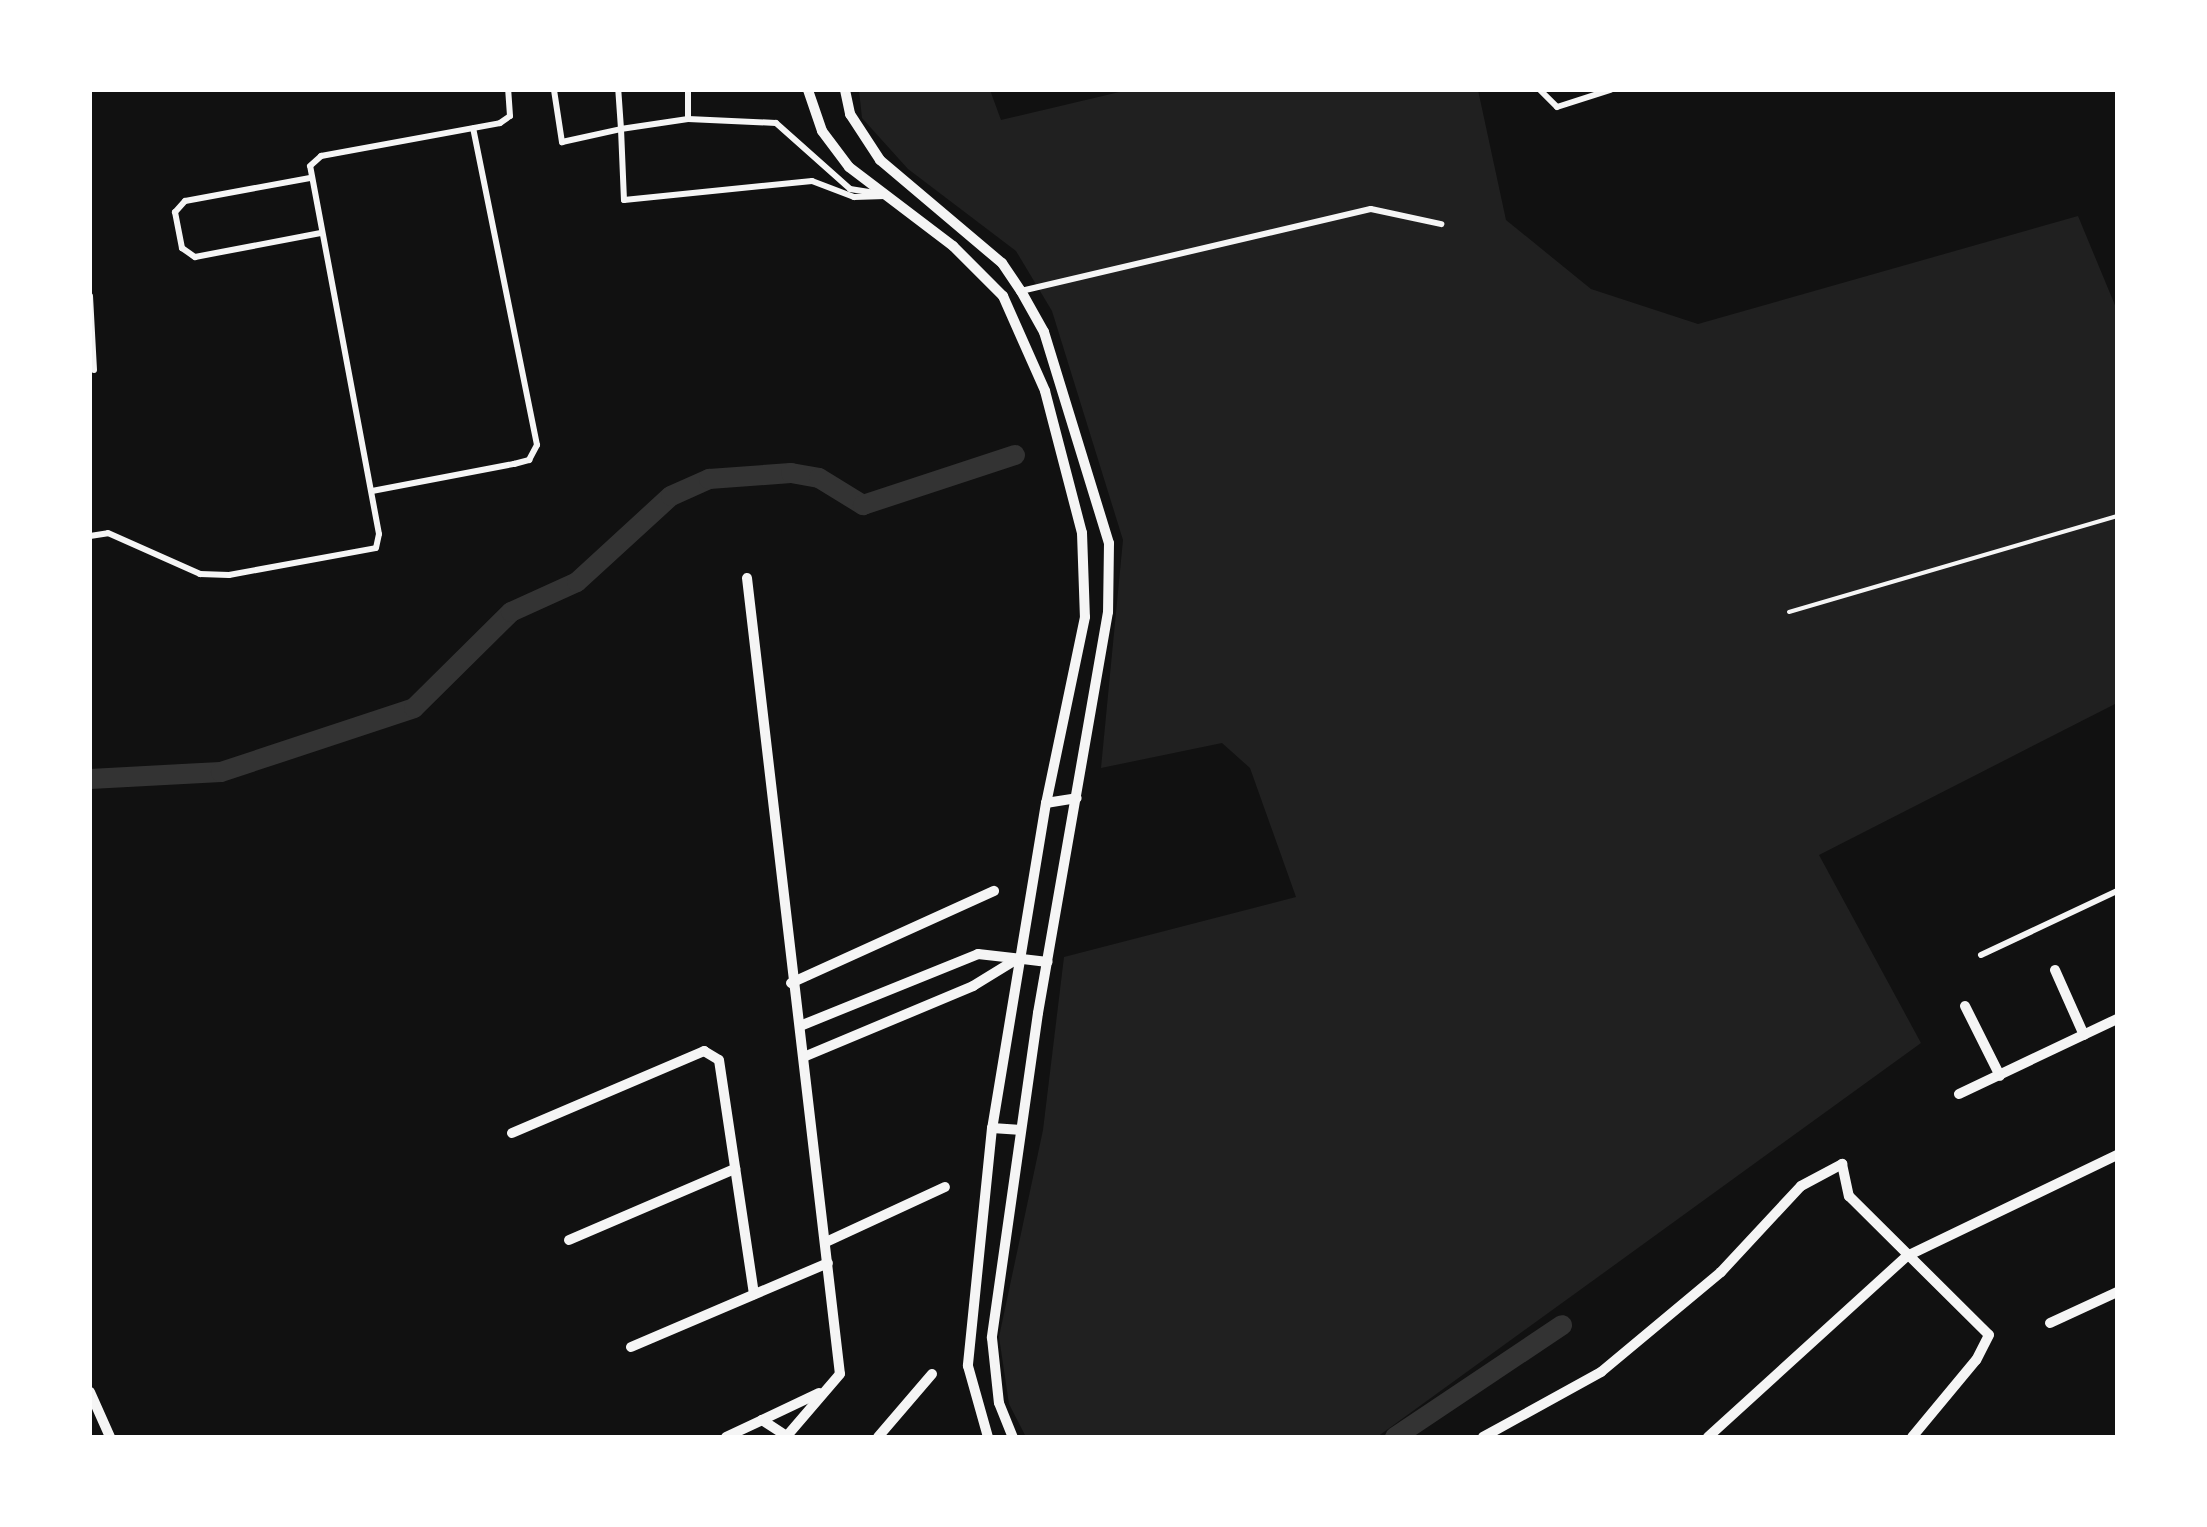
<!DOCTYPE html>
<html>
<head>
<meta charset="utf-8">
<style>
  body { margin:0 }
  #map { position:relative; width:2207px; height:1527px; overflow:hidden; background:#111; font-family:Jost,sans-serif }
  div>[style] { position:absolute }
  .green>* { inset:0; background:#202020 }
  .canal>* { height:20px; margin:-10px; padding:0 10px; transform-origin:10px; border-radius:10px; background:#333 }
  .path>* { height:4px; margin:-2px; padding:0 2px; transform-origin:2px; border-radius:2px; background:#f5f5f5 }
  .service>* { height:6px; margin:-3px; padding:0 3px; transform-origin:3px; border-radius:3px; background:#f5f5f5 }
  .minor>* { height:10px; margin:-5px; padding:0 5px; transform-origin:5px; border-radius:5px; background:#f5f5f5 }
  span { translate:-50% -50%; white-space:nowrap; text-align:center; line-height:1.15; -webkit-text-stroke:10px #fff; paint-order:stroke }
  .frame { position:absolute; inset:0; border:92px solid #fff; pointer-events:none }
</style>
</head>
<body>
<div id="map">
  <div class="green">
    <i style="clip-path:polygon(859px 90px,990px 90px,1001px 120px,1128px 90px,1478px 90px,1506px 220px,1591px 289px,1698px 324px,2078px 216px,2117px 310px,2117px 703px,1819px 855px,1921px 1043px,1377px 1437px,1026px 1437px,1009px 1404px,999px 1337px,1043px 1130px,1064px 957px,1296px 897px,1250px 768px,1222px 743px,1101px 768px,1123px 540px,1052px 311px,1016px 251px,908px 169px,862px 118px)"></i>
  </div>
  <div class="canal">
    <i style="left:90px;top:779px;width:131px;rotate:-3.1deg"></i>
    <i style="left:221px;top:772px;width:203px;rotate:-18.3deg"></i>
    <i style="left:414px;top:708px;width:136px;rotate:-44.7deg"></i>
    <i style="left:511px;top:612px;width:72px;rotate:-24.4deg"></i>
    <i style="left:577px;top:582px;width:127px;rotate:-42.5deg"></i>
    <i style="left:671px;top:496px;width:42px;rotate:-24.1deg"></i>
    <i style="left:709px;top:479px;width:82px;rotate:-4.2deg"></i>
    <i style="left:791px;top:473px;width:28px;rotate:10deg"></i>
    <i style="left:819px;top:478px;width:52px;rotate:31.5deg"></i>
    <i style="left:863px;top:505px;width:160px;rotate:-18.2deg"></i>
    <i style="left:1395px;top:1437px;width:201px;rotate:-33.8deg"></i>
  </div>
  <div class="path">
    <i style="left:1789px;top:612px;width:342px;rotate:-16.3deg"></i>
  </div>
  <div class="service">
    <i style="left:554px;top:90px;width:53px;rotate:81.3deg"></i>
    <i style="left:562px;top:142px;width:60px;rotate:-12.4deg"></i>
    <i style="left:621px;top:129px;width:39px;rotate:-94deg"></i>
    <i style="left:688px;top:90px;width:29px;rotate:90deg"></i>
    <i style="left:688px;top:119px;width:68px;rotate:171.5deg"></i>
    <i style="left:621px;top:129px;width:71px;rotate:87.6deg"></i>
    <i style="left:624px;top:200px;width:189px;rotate:-5.8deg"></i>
    <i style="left:812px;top:181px;width:45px;rotate:20.9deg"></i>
    <i style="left:854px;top:197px;width:31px;rotate:-2deg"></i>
    <i style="left:1540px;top:90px;width:24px;rotate:45deg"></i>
    <i style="left:1557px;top:107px;width:56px;rotate:-17.8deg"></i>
    <i style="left:688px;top:119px;width:88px;rotate:2.6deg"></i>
    <i style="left:776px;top:123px;width:99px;rotate:41.7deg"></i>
    <i style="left:850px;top:189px;width:24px;rotate:9deg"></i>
    <i style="left:310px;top:178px;width:127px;rotate:169.6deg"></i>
    <i style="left:185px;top:201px;width:15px;rotate:132deg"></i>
    <i style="left:175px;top:212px;width:37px;rotate:79deg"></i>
    <i style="left:182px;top:248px;width:16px;rotate:35deg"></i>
    <i style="left:195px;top:257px;width:128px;rotate:-10.8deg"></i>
    <i style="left:1021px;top:291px;width:359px;rotate:-13.2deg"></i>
    <i style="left:1371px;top:209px;width:72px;rotate:12.1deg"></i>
    <i style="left:90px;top:296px;width:74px;rotate:86.9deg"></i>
    <i style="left:372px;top:491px;width:145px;rotate:-10.8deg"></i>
    <i style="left:514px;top:464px;width:16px;rotate:-15deg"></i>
    <i style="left:529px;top:460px;width:17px;rotate:-62deg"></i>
    <i style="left:537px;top:445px;width:323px;rotate:-101.4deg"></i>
    <i style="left:90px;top:536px;width:18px;rotate:-9deg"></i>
    <i style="left:108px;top:533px;width:101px;rotate:24deg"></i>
    <i style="left:200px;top:574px;width:29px;rotate:2deg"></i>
    <i style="left:229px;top:575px;width:149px;rotate:-10.4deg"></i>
    <i style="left:376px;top:548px;width:14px;rotate:-78deg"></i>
    <i style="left:379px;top:534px;width:374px;rotate:-100.6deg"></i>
    <i style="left:310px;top:166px;width:15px;rotate:-42deg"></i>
    <i style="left:321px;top:156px;width:182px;rotate:-10.4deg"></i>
    <i style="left:500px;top:123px;width:12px;rotate:-35deg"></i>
    <i style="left:510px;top:116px;width:26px;rotate:-94deg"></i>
    <i style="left:1981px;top:955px;width:150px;rotate:-25.2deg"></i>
  </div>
  <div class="minor">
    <i style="left:808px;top:90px;width:43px;rotate:71.1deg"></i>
    <i style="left:822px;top:131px;width:45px;rotate:53.1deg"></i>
    <i style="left:849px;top:167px;width:131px;rotate:37.2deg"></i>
    <i style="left:953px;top:246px;width:71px;rotate:45deg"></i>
    <i style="left:1003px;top:296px;width:104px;rotate:66.1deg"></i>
    <i style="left:1045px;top:391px;width:147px;rotate:75.4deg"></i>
    <i style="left:1082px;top:533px;width:84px;rotate:88deg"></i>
    <i style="left:1085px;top:617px;width:190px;rotate:101.8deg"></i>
    <i style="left:1046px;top:803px;width:329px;rotate:99.4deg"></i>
    <i style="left:992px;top:1128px;width:239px;rotate:95.8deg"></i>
    <i style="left:968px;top:1366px;width:74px;rotate:74.3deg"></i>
    <i style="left:845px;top:90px;width:25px;rotate:78deg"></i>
    <i style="left:850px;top:114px;width:55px;rotate:56.9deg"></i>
    <i style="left:880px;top:160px;width:160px;rotate:40.2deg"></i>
    <i style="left:1002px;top:263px;width:34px;rotate:56deg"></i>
    <i style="left:1021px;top:291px;width:47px;rotate:60.7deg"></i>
    <i style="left:1044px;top:332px;width:221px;rotate:72.9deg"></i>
    <i style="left:1109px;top:543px;width:69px;rotate:90.8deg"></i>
    <i style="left:1108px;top:612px;width:407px;rotate:99.9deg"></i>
    <i style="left:1038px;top:1013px;width:328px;rotate:98.1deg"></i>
    <i style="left:992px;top:1338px;width:65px;rotate:83.9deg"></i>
    <i style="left:999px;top:1403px;width:37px;rotate:68deg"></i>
    <i style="left:747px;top:578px;width:801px;rotate:83.34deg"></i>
    <i style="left:840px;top:1374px;width:83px;rotate:130.6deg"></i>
    <i style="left:1046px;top:803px;width:31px;rotate:-9deg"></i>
    <i style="left:2055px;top:970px;width:71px;rotate:66deg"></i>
    <i style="left:791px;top:983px;width:223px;rotate:-24.4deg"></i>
    <i style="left:1965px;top:1006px;width:78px;rotate:63.4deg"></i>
    <i style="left:800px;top:1026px;width:192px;rotate:-22deg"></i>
    <i style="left:978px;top:954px;width:70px;rotate:6.5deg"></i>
    <i style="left:806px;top:1056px;width:181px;rotate:-22.7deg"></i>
    <i style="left:973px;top:986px;width:52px;rotate:-31.5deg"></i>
    <i style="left:1959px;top:1094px;width:175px;rotate:-25.4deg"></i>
    <i style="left:992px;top:1128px;width:29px;rotate:4deg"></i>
    <i style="left:512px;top:1133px;width:209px;rotate:-23.1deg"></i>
    <i style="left:704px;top:1051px;width:17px;rotate:31deg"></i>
    <i style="left:719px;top:1060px;width:237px;rotate:81.5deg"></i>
    <i style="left:569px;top:1240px;width:181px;rotate:-23.2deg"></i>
    <i style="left:826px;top:1242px;width:131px;rotate:-24.8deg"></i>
    <i style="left:2050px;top:1323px;width:74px;rotate:-24.8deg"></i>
    <i style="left:631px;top:1347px;width:214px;rotate:-23.1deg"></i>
    <i style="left:90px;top:1392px;width:49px;rotate:66deg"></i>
    <i style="left:762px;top:1420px;width:63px;rotate:-25.3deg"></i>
    <i style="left:726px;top:1437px;width:40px;rotate:-25deg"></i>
    <i style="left:762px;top:1420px;width:30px;rotate:33deg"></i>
    <i style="left:878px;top:1437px;width:83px;rotate:-49.4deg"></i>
    <i style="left:1483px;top:1437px;width:135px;rotate:-28.8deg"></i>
    <i style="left:1601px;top:1372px;width:156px;rotate:-39.8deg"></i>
    <i style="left:1721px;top:1272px;width:117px;rotate:-47.1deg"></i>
    <i style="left:1801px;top:1186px;width:47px;rotate:-28.2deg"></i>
    <i style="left:1842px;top:1164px;width:33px;rotate:78deg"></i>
    <i style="left:1849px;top:1196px;width:197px;rotate:44.8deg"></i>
    <i style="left:1989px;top:1335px;width:28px;rotate:117deg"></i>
    <i style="left:1976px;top:1360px;width:100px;rotate:129.7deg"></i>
    <i style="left:1708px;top:1437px;width:269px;rotate:-42.3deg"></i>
    <i style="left:1907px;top:1256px;width:233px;rotate:-25.7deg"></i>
  </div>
  <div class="frame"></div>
</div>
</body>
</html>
